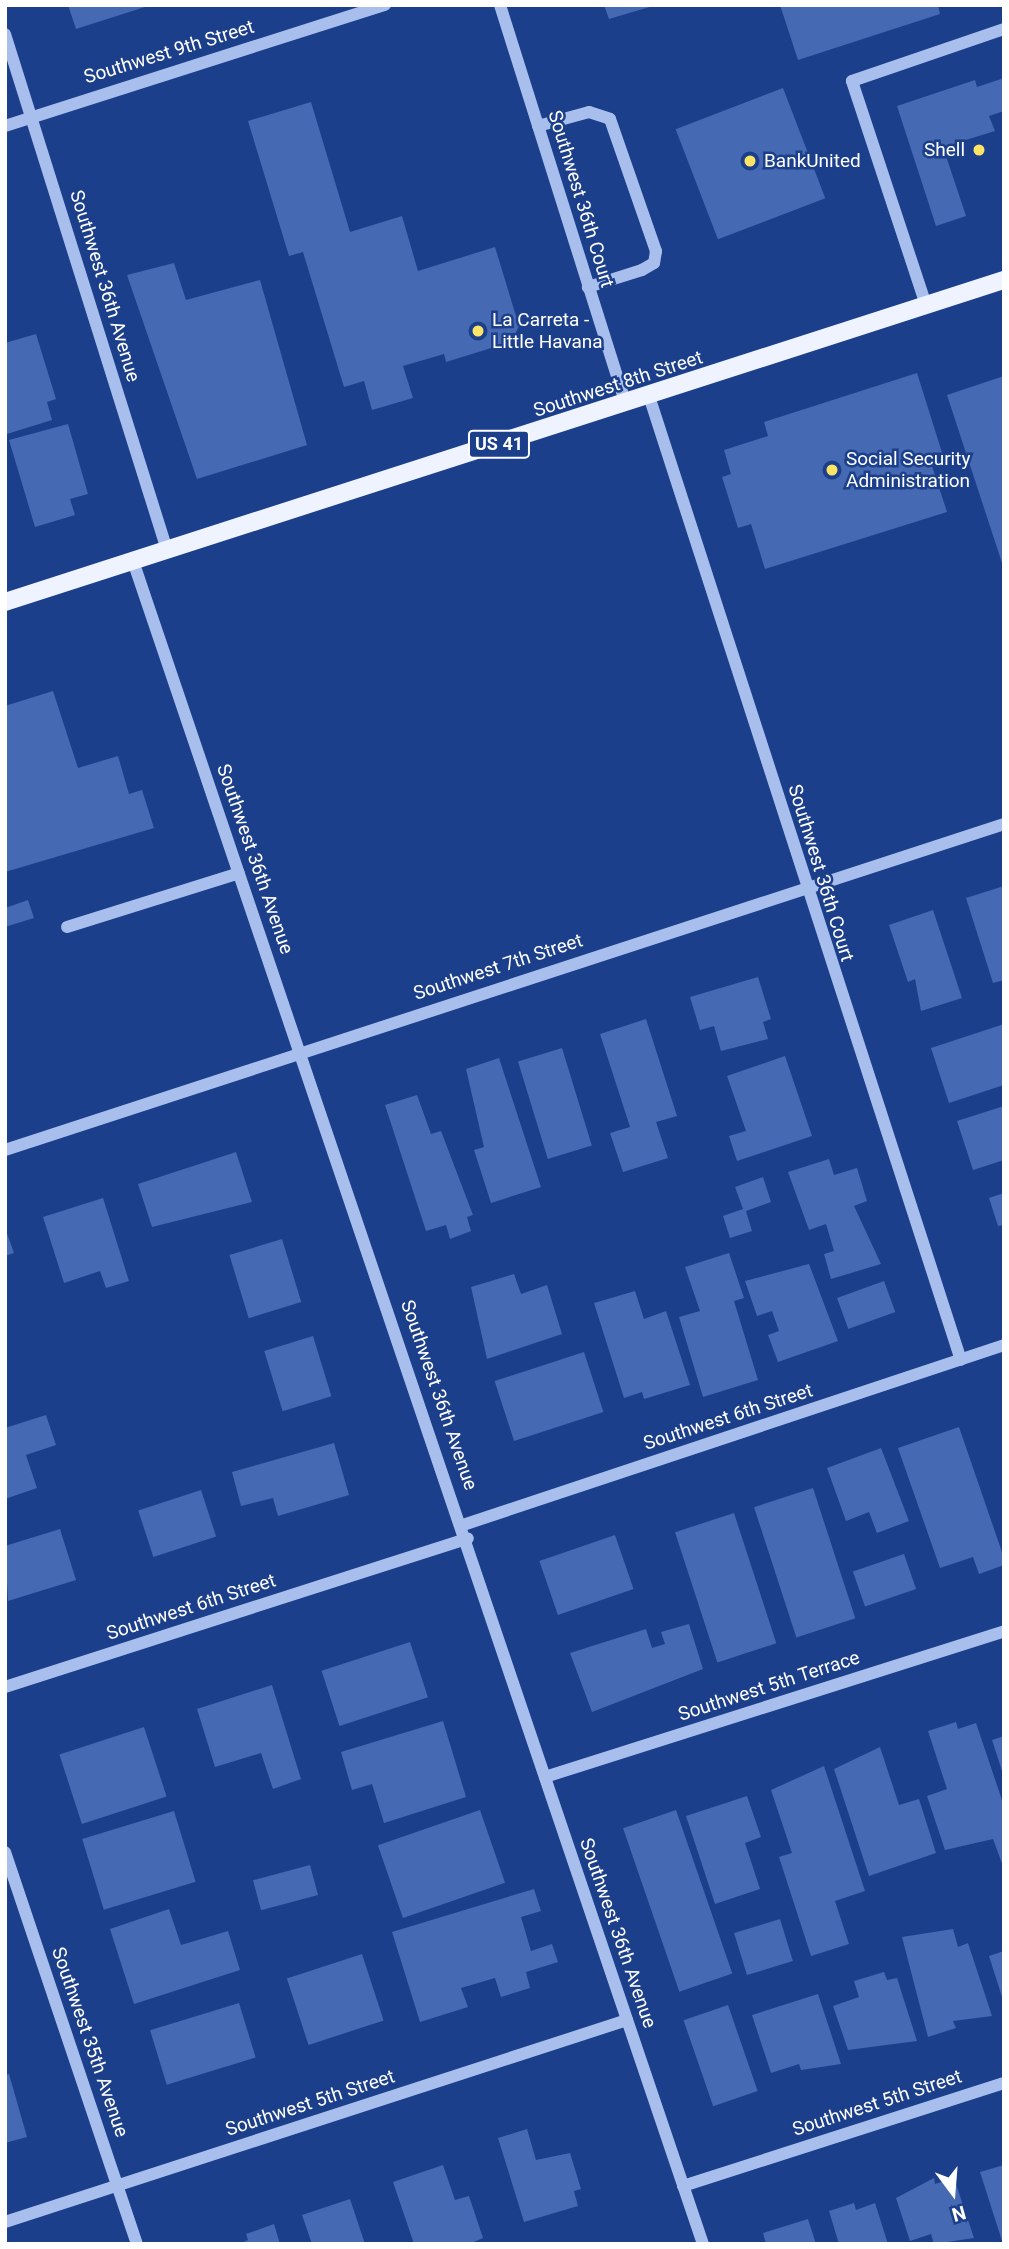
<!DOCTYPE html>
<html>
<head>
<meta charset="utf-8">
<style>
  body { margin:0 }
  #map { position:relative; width:1009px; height:2249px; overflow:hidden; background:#1c3f8b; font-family:Roboto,sans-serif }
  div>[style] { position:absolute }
  .building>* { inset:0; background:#4569b3; transform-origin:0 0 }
  .minor>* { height:12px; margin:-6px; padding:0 6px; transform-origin:6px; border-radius:6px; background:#a8bfed }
  .major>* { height:18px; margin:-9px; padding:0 9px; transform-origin:9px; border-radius:9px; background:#eef3ff }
  .dots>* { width:19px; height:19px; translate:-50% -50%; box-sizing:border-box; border:4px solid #1c3f8b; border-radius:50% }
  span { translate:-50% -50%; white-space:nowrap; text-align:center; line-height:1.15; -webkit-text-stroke:5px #1c3f8b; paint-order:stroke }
  .shield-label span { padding:2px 5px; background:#1c3f8b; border:2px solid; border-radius:5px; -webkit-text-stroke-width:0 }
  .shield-label { font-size:18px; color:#fff; font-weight:700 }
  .street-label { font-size:19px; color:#fff }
  .poi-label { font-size:19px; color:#fff }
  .right { translate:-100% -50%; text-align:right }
  .left { translate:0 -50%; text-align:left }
  .frame { position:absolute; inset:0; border:7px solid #fff; pointer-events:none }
  .north { position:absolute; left:918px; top:2158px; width:70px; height:70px; -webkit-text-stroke:5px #1c3f8b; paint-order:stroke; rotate:164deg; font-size:19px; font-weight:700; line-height:28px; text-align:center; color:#fff }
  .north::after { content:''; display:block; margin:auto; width:24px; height:32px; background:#fff; clip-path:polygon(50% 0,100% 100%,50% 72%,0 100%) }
</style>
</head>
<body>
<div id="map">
  <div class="building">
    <i style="clip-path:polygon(68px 5px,147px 5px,148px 6px,76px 29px)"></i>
    <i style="clip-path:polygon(604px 5px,653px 5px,653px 6px,609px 19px)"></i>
    <i style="clip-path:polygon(780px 5px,938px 5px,940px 14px,798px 60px)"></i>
    <i style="clip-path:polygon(1004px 78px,1004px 111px,989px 116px,995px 131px,943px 147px,966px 216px,936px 226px,897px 106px,975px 80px,977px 87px)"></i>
    <i style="left:783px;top:88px;width:118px;height:115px;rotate:69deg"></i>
    <i style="clip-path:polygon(311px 102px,350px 232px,402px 216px,418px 271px,495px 247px,519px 326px,511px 342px,446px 362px,444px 354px,403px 366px,413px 398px,372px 410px,364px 381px,344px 387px,303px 252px,289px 256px,248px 121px)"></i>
    <i style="clip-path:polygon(174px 263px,186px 300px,260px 280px,307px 445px,197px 479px,127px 275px)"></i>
    <i style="clip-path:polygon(36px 334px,56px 399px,47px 402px,52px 420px,7px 434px,5px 343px)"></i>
    <i style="clip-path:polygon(917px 373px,945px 462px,932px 466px,947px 512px,765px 569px,751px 524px,738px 528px,722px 477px,731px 474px,724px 450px,768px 436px,764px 422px)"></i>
    <i style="clip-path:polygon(1004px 376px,1004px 566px,1003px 566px,947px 395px)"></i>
    <i style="clip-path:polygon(68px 424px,88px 494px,70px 499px,75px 515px,35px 527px,9px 440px)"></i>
    <i style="clip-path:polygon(53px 691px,78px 768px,118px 756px,129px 794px,142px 790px,154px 828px,5px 872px,5px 706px)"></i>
    <i style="clip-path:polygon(1004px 886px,1004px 980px,993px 983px,966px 898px)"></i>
    <i style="clip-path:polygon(28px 900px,34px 918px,5px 927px,5px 908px)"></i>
    <i style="clip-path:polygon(933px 910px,962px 998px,921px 1011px,915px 979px,908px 982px,889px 925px)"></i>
    <i style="clip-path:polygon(758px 977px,771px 1019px,763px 1022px,768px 1039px,721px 1051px,714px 1026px,700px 1030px,690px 997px)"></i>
    <i style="clip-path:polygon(646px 1019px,677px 1116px,656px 1122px,668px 1158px,623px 1172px,610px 1133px,630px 1127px,600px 1034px)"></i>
    <i style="clip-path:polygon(1004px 1024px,1004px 1085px,949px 1103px,931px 1048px)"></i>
    <i style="left:562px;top:1048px;width:102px;height:46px;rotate:73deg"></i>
    <i style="clip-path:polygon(785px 1056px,812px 1136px,737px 1161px,729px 1136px,746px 1131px,727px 1076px)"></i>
    <i style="clip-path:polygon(499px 1058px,541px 1187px,491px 1203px,474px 1150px,484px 1147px,466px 1069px)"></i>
    <i style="clip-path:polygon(417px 1095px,431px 1134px,441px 1131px,473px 1215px,467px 1217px,471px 1231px,450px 1239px,446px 1225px,426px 1231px,385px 1105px)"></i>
    <i style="clip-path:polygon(1004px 1106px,1004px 1160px,973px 1170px,957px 1121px)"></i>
    <i style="clip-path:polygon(236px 1152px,252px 1202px,152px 1227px,138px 1184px)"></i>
    <i style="clip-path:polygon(829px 1159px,834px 1175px,857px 1168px,867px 1201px,854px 1206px,881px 1264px,831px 1279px,824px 1254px,834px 1251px,826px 1224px,809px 1230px,788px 1172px)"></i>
    <i style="clip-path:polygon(763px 1177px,771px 1202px,746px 1211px,752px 1231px,730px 1238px,723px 1216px,743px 1209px,735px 1187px)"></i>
    <i style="clip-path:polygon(1004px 1193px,1004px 1225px,998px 1226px,989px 1198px)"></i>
    <i style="clip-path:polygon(103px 1198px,129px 1281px,106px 1288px,100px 1271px,64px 1283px,43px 1217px)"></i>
    <i style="clip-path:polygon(5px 1228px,14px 1253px,5px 1256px)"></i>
    <i style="left:282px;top:1239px;width:66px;height:55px;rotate:73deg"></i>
    <i style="clip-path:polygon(729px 1253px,744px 1298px,734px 1301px,758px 1380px,703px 1397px,679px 1317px,700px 1311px,685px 1267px)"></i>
    <i style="clip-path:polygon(809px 1264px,838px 1341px,778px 1362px,768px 1335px,779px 1331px,772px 1311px,757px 1316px,745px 1281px)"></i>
    <i style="clip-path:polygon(514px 1274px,521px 1294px,547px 1285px,562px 1334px,487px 1359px,471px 1287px)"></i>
    <i style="left:884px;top:1281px;width:33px;height:50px;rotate:70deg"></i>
    <i style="clip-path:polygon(635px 1291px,644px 1319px,666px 1311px,690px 1385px,644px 1399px,642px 1392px,624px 1398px,594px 1303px)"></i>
    <i style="left:313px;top:1336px;width:63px;height:51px;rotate:73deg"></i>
    <i style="left:584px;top:1352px;width:63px;height:94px;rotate:72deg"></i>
    <i style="clip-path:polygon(46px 1415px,56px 1445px,26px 1455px,37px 1488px,5px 1499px,5px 1428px)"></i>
    <i style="clip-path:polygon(959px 1427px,1004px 1558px,1004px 1565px,979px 1574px,973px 1557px,940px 1568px,898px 1448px)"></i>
    <i style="clip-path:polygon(334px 1443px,349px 1495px,278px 1516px,273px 1498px,241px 1506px,232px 1472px)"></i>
    <i style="clip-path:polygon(881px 1448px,909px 1521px,877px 1533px,869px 1512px,846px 1521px,827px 1468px)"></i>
    <i style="left:813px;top:1488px;width:137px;height:62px;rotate:72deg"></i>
    <i style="left:201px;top:1490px;width:49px;height:66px;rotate:72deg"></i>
    <i style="left:734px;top:1513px;width:137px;height:62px;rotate:72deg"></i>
    <i style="clip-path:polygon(60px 1529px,76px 1580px,8px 1601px,5px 1546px)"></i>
    <i style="left:615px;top:1535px;width:57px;height:80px;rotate:71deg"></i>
    <i style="left:904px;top:1554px;width:37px;height:54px;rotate:71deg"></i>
    <i style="clip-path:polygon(689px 1624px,703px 1669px,592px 1712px,570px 1653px,646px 1629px,652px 1648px,665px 1644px,661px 1632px)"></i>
    <i style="left:410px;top:1642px;width:58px;height:93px;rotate:72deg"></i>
    <i style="clip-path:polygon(272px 1685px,301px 1779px,273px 1789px,261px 1753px,215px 1767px,197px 1709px)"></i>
    <i style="clip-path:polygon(443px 1721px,466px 1797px,384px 1823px,372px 1784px,352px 1790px,341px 1752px)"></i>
    <i style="clip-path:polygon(956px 1722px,958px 1729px,976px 1723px,1004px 1806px,1004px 1869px,993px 1839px,945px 1850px,927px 1796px,947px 1789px,928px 1731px)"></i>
    <i style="left:144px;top:1727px;width:73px;height:89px;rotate:72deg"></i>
    <i style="clip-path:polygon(1004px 1736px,1004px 1774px,1003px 1774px,992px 1740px)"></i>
    <i style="clip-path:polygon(880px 1747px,899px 1805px,919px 1799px,936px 1853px,869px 1876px,834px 1769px)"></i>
    <i style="clip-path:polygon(824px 1766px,865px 1891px,835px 1901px,849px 1944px,811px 1956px,779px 1857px,792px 1853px,771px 1790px)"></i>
    <i style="clip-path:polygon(747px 1796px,761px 1837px,745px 1843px,760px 1889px,715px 1904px,686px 1816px)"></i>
    <i style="left:480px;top:1810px;width:77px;height:108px;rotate:71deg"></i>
    <i style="left:676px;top:1810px;width:173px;height:56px;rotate:71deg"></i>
    <i style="left:174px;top:1811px;width:74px;height:96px;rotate:73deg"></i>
    <i style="left:310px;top:1865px;width:31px;height:59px;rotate:75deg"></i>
    <i style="clip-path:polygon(534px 1889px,541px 1911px,521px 1917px,531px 1951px,552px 1944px,558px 1962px,526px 1972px,530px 1988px,501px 1997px,495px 1978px,461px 1988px,468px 2007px,420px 2022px,392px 1932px)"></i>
    <i style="clip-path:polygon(169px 1909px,181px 1945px,228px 1931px,240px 1970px,134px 2004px,110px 1929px)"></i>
    <i style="left:780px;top:1919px;width:44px;height:48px;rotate:73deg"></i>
    <i style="clip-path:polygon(953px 1929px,958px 1947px,968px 1943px,992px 2016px,953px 2021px,956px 2028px,928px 2037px,902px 1937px)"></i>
    <i style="clip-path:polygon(1004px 1951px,1004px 2000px,1003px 2000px,989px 1956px)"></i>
    <i style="left:362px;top:1954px;width:70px;height:79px;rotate:72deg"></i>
    <i style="clip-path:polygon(884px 1972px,887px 1980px,897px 1978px,917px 2041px,848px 2050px,833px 2006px,859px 1997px,854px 1981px)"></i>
    <i style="clip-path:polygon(818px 1994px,841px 2064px,801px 2070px,799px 2064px,771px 2073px,752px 2015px)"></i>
    <i style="left:239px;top:2003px;width:57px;height:93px;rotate:73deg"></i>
    <i style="left:728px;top:2005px;width:91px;height:47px;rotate:71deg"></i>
    <i style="clip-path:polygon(9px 2074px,27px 2137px,5px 2143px,5px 2075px)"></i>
    <i style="clip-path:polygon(527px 2129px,536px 2160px,570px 2153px,581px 2189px,574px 2191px,578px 2206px,524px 2222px,498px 2138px)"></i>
    <i style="clip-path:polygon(443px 2165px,455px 2200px,469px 2196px,483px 2238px,469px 2244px,414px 2244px,393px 2182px)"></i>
    <i style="clip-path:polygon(1004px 2165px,1004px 2244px,1003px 2244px,980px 2172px)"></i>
    <i style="clip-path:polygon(934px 2178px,935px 2184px,954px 2178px,974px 2238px,934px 2244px,931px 2234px,910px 2241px,896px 2198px)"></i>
    <i style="clip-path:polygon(350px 2199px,365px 2244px,312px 2244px,302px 2215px)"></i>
    <i style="clip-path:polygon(854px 2203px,856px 2210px,875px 2203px,888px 2244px,839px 2244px,829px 2211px)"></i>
    <i style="clip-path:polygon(808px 2219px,816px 2244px,766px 2244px,763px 2233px)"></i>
    <i style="clip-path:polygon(274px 2224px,280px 2244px,239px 2244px,248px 2240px,246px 2234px)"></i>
  </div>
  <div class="minor">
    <i style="left:500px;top:5px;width:418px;rotate:72.5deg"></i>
    <i style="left:5px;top:34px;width:541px;rotate:72.57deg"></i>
    <i style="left:5px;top:126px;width:399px;rotate:-17.7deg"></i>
    <i style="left:538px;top:126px;width:53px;rotate:-15.4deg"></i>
    <i style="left:589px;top:112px;width:22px;rotate:18deg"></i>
    <i style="left:610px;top:119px;width:140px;rotate:70.8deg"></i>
    <i style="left:656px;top:251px;width:12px;rotate:99deg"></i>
    <i style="left:654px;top:263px;width:14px;rotate:150deg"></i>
    <i style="left:642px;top:270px;width:57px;rotate:162.5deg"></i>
    <i style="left:926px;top:305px;width:236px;rotate:-108.3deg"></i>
    <i style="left:852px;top:81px;width:161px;rotate:-18.9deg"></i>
    <i style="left:649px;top:396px;width:1013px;rotate:72.07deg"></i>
    <i style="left:133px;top:561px;width:1777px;rotate:71.29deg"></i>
    <i style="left:67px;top:927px;width:180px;rotate:-17.4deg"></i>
    <i style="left:5px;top:1150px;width:1051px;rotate:-18.07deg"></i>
    <i style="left:463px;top:1525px;width:570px;rotate:-18.4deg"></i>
    <i style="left:5px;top:1687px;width:486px;rotate:-17.8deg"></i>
    <i style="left:545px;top:1777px;width:482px;rotate:-17.6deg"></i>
    <i style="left:5px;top:1852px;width:414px;rotate:71.4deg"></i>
    <i style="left:683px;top:2186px;width:337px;rotate:-17.8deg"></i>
    <i style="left:5px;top:2222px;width:654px;rotate:-17.99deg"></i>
  </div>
  <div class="major">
    <i style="left:5px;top:602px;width:1050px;rotate:-17.87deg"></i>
  </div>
  <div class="dots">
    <i style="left:979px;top:150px;background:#fde466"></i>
    <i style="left:750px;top:161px;background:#fde466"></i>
    <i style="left:478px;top:331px;background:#fde466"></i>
    <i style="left:832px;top:470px;background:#fde466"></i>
  </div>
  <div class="shield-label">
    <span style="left:499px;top:444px">US 41</span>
  </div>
  <div class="street-label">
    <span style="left:169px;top:52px;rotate:-17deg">Southwest 9th Street</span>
    <span style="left:581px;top:199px;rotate:73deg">Southwest 36th Court</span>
    <span style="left:105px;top:286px;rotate:73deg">Southwest 36th Avenue</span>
    <span style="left:618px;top:384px;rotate:-18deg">Southwest 8th Street</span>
    <span style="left:255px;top:859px;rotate:71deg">Southwest 36th Avenue</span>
    <span style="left:821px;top:873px;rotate:73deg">Southwest 36th Court</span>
    <span style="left:498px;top:967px;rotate:-18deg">Southwest 7th Street</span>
    <span style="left:439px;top:1395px;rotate:71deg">Southwest 36th Avenue</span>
    <span style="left:728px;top:1417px;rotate:-18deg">Southwest 6th Street</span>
    <span style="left:191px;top:1607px;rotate:-18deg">Southwest 6th Street</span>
    <span style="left:769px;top:1686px;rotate:-18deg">Southwest 5th Terrace</span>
    <span style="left:618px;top:1933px;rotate:71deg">Southwest 36th Avenue</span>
    <span style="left:90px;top:2042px;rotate:71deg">Southwest 35th Avenue</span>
    <span style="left:310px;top:2103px;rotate:-18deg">Southwest 5th Street</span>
    <span style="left:877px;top:2103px;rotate:-18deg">Southwest 5th Street</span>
  </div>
  <div class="poi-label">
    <span class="right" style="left:965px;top:150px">Shell</span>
    <span class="left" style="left:764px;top:161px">BankUnited</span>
    <span class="left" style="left:492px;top:331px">La Carreta -<br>Little Havana</span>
    <span class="left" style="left:846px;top:470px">Social Security<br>Administration</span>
  </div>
  <div class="frame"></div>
  <div class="north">N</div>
</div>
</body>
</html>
